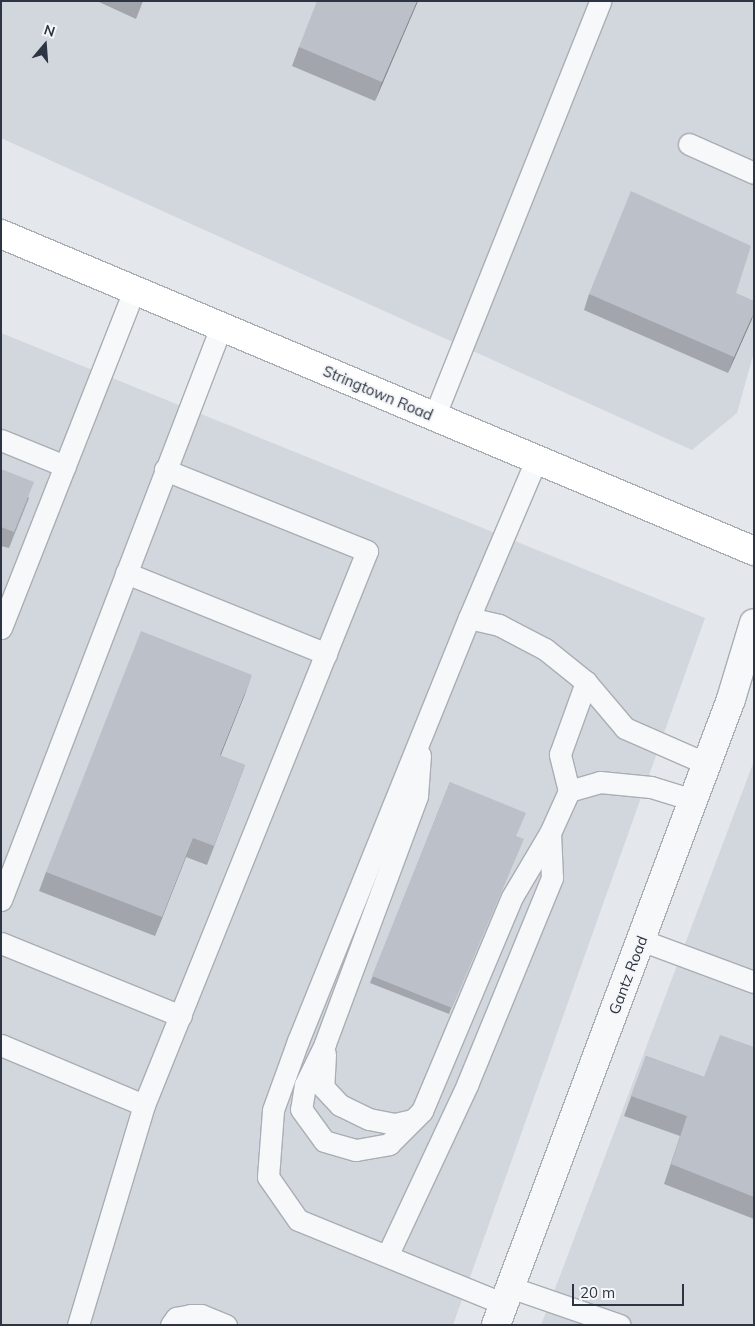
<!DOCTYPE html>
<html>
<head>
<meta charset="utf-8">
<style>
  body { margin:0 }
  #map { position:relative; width:755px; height:1326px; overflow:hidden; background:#e4e7eb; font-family:Mulish,sans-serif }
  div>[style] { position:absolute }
  .built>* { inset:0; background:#d2d6dd }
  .roads { filter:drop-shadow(1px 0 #a9aeb5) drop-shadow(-1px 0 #a9aeb5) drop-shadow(0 1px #a9aeb5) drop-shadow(0 -1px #a9aeb5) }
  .lane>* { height:21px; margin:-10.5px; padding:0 10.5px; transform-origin:10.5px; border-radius:10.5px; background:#f7f8fa }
  .street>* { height:28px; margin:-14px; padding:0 14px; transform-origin:14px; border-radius:14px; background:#f7f8fa }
  .secondary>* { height:28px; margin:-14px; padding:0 14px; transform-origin:14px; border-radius:14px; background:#fff }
  .wall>* { inset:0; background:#a2a5ac }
  .shaded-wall>* { inset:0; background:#84868c }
  .building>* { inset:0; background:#bcc0c8 }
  span { translate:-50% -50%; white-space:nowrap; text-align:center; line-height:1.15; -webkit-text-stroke:4px #f4f6f8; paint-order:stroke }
  .street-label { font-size:15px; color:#2d3443 }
  .frame { position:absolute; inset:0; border:2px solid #2d3443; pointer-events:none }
  .north { position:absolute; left:20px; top:20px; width:50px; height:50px; -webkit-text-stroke:4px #f4f6f8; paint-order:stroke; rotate:18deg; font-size:14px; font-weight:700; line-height:20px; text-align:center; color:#2d3443 }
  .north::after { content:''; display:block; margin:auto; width:18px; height:22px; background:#2d3443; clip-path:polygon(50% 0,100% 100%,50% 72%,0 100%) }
  .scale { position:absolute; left:572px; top:1284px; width:112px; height:22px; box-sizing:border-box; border:2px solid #2d3443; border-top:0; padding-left:6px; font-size:15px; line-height:18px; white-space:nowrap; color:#2d3443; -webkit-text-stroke:4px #f4f6f8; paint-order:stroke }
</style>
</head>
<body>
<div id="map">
  <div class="built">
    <i style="clip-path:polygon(1px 1px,754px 1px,754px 352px,737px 413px,692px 450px,1px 138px)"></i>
    <i style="clip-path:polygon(1px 333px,705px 618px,453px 1325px,1px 1325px)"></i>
    <i style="clip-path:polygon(754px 761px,754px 1325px,541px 1325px,566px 1260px)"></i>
  </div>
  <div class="roads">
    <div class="lane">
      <i style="left:689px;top:144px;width:71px;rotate:24deg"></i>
      <i style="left:434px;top:417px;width:448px;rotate:-68.2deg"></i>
      <i style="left:1px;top:440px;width:69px;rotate:22.1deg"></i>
      <i style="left:126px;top:573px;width:216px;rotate:22deg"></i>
      <i style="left:469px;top:618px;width:31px;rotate:13deg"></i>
      <i style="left:499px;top:625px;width:52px;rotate:27.6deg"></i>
      <i style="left:545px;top:649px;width:53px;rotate:38.8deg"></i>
      <i style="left:586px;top:682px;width:60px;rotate:49.7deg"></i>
      <i style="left:625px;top:728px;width:90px;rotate:23.7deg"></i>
      <i style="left:1px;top:628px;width:363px;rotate:-68.5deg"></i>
      <i style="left:420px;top:755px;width:41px;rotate:94.2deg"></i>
      <i style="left:417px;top:796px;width:265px;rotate:110.4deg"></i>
      <i style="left:325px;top:1044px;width:46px;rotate:116deg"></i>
      <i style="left:305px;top:1085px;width:24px;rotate:99deg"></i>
      <i style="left:301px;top:1109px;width:39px;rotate:54deg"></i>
      <i style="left:324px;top:1141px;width:33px;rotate:16deg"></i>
      <i style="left:356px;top:1150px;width:34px;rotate:-10deg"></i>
      <i style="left:389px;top:1144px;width:47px;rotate:-45deg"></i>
      <i style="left:422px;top:1111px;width:232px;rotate:-67.2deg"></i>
      <i style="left:512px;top:897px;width:74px;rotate:-59.3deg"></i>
      <i style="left:569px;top:791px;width:38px;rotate:-104deg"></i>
      <i style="left:560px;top:754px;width:77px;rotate:-70.1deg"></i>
      <i style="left:1px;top:900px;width:614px;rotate:-69deg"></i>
      <i style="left:641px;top:940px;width:121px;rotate:20.4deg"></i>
      <i style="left:1px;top:943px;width:194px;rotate:22.1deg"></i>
      <i style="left:1px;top:1045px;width:155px;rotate:22.8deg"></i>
      <i style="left:144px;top:1105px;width:230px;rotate:106.7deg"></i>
      <i style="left:325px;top:1054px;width:33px;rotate:93deg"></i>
      <i style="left:323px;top:1087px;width:25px;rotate:47deg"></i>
      <i style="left:340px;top:1105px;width:32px;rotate:26deg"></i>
      <i style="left:369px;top:1119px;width:26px;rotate:11deg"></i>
      <i style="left:395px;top:1124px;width:18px;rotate:-13deg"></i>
      <i style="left:144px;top:1105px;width:597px;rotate:-68.07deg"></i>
      <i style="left:367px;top:551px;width:218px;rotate:-158.1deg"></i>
      <i style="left:388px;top:1254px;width:187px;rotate:-64.9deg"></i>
      <i style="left:467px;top:1085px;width:224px;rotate:-67.7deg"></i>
      <i style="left:552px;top:878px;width:45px;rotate:-92.5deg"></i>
      <i style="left:550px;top:833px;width:46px;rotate:-65.7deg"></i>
      <i style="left:569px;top:791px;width:32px;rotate:-16deg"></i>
      <i style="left:600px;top:782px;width:51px;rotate:5.6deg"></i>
      <i style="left:651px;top:787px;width:44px;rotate:17.2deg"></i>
      <i style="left:510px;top:1287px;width:116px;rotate:19.1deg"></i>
      <i style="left:504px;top:1304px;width:222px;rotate:-157.8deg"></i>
      <i style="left:298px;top:1220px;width:52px;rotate:-124.9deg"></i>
      <i style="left:268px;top:1177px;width:67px;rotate:-85.7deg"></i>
      <i style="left:273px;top:1110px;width:73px;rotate:-70.1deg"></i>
      <i style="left:298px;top:1041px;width:456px;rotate:-68deg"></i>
      <i style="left:469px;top:618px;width:172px;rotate:-67deg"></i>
      <i style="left:171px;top:1325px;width:9px;rotate:-54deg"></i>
      <i style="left:176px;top:1318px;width:15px;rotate:-11deg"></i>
      <i style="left:191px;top:1315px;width:10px"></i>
      <i style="left:201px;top:1315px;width:27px;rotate:22deg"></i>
    </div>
    <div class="street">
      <i style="left:496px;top:1325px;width:669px;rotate:-69.42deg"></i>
      <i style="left:731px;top:699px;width:79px;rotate:-73.2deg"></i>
    </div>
    <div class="secondary">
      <i style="left:1px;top:234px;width:817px;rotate:22.83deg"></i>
    </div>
  </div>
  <div class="wall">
    <i style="clip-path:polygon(97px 1px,143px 1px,136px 19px)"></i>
    <i style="clip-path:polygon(418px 1px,375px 101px,292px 66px,299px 47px)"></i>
    <i style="clip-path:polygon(589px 294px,752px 319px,728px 373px,584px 310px)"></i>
    <i style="clip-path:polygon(1px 469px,29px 498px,9px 548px,1px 546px)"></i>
    <i style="clip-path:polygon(245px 694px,220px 756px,245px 765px,238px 784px,207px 865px,186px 857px,155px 936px,39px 891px,46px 872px)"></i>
    <i style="clip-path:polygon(450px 782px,516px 836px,449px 1014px,370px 983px)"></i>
    <i style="clip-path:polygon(754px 1047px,754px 1219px,664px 1184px,680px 1136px,624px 1116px,646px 1056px,704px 1077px)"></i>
  </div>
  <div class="shaded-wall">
    <i style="clip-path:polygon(417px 1px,418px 1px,375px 101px,382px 82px)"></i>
    <i style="clip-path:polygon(754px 312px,752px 319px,728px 373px,734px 357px)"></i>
    <i style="clip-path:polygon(252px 675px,245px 694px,213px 775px,220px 755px)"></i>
    <i style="clip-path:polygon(193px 838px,186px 857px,155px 936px,162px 917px)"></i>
  </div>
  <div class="building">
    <i style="clip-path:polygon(317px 1px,417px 1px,382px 82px,299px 47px)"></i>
    <i style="clip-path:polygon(631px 191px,751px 246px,736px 293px,754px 301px,754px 312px,734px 357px,589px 294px)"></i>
    <i style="clip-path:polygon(1px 469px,34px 482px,14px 532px,1px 527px)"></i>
    <i style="clip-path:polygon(141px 631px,252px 675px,220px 755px,245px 765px,214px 846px,193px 838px,162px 917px,46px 872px)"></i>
    <i style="clip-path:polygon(450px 782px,526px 813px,516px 836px,524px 839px,452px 1008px,372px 976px)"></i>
    <i style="clip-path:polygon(720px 1035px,754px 1047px,754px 1197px,671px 1164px,687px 1116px,631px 1096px,646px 1056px,704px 1077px)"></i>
  </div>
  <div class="street-label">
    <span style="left:378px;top:393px;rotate:23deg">Stringtown Road</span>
    <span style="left:628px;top:975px;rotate:-69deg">Gantz Road</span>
  </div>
  <div class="frame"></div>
  <div class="north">N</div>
  <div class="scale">20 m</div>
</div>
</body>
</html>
